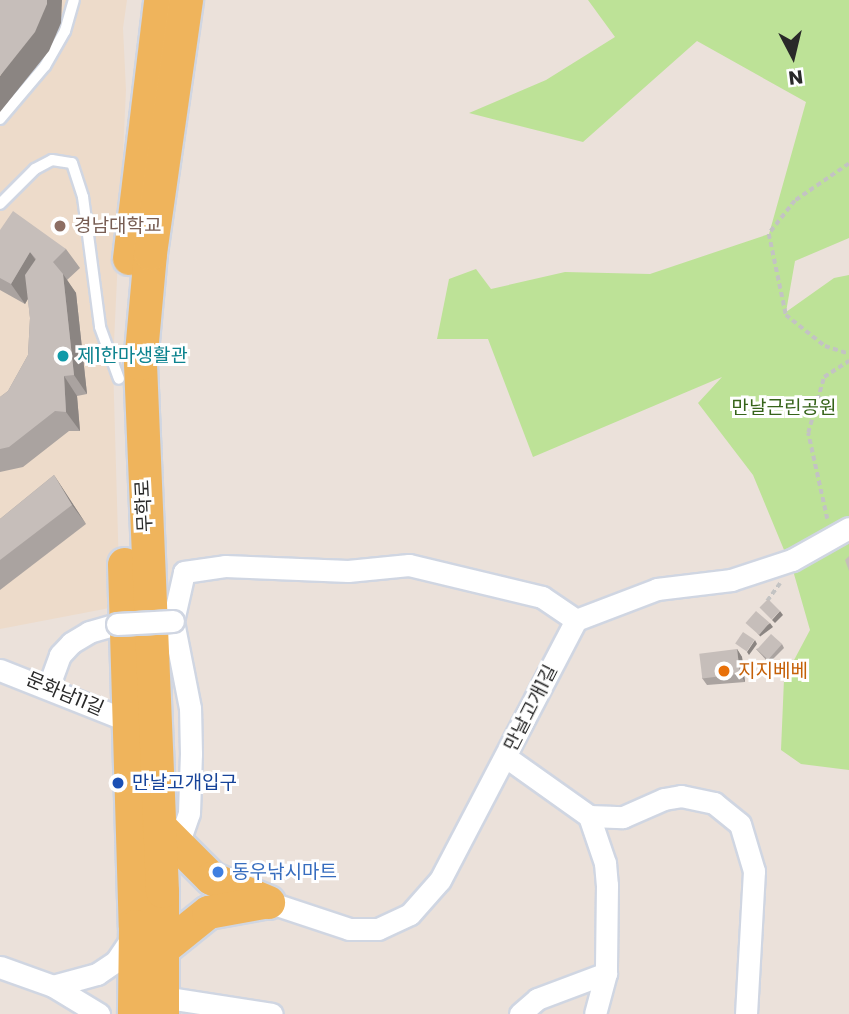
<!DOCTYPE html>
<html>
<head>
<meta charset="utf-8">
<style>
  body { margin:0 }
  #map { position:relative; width:849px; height:1014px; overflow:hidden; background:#ebe1da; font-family:Poppins,"Noto Sans KR",sans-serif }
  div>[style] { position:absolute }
  .education>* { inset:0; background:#eddbca }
  .green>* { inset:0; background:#bde297 }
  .path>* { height:3.5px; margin-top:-1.75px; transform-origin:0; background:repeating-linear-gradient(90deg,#c3c3c3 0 5px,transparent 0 8.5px) }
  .roads { filter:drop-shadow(2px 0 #d0d6e2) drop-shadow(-2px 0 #d0d6e2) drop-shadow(0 2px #d0d6e2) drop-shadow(0 -2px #d0d6e2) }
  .service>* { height:10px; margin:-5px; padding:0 5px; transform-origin:5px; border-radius:5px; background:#fff }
  .minor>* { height:21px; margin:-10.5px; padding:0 10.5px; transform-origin:10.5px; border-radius:10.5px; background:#fff }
  .primary>* { height:33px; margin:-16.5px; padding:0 16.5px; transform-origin:16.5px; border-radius:16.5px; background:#efb45c }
  .bridges { filter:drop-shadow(2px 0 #d0d6e2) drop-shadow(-2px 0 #d0d6e2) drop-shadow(0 2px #d0d6e2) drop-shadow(0 -2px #d0d6e2) }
  .minor-bridge>* { height:21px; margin:-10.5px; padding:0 10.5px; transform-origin:10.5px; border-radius:10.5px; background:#fff }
  .wall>* { inset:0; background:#aaa3a0 }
  .shaded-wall>* { inset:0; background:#8b8582; transform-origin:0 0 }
  .building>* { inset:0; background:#c6beba; transform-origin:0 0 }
  .dots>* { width:19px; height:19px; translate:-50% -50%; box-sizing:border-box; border:4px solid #fff; border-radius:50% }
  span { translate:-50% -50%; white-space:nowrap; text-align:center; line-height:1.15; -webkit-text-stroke:6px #fff; paint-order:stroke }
  .education-label { font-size:19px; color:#785e54 }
  .left { translate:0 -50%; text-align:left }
  .culture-label { font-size:19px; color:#0d838f }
  .park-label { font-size:19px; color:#36641a }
  .street-label { font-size:19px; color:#292929 }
  .food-label { font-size:19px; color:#c56008 }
  .transit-label { font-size:19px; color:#164399 }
  .shop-label { font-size:19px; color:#366cbe }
  .north { position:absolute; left:758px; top:21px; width:70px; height:70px; -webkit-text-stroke:5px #fff; paint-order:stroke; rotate:173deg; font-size:19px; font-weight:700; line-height:28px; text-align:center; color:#292929 }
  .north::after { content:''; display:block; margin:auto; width:24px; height:32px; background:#292929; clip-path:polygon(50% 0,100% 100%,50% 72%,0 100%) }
</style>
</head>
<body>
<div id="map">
  <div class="education">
    <i style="clip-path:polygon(0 0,127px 0,123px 28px,126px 90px,113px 363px,120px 606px,0 629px)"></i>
  </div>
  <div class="green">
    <i style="clip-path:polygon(588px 0,849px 0,849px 238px,795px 261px,786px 312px,834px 278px,849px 275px,849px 770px,801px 764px,781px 750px,784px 679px,810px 630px,794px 574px,753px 475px,698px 403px,722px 377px,533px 457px,488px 339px,437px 339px,449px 279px,476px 269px,491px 289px,565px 272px,650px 274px,769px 234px,806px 102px,697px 41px,583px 142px,469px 113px,546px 80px,615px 37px)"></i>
  </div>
  <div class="path">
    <i style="left:849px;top:164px;width:65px;rotate:145.6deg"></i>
    <i style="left:795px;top:201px;width:42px;rotate:128.2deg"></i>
    <i style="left:769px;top:234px;width:83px;rotate:78.1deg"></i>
    <i style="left:786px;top:315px;width:50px;rotate:38.5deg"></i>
    <i style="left:825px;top:346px;width:25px;rotate:18deg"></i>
    <i style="left:827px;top:519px;width:88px;rotate:-102.5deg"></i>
    <i style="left:808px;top:433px;width:58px;rotate:-74.1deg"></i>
    <i style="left:824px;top:377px;width:30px;rotate:-33deg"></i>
    <i style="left:767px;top:601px;width:22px;rotate:-54deg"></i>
  </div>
  <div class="roads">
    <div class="service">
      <i style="left:0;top:119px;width:70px;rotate:-49.7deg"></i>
      <i style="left:45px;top:66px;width:40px;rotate:-60.3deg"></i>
      <i style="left:65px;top:31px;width:32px;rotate:-74deg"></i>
      <i style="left:0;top:204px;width:49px;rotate:-45deg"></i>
      <i style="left:35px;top:169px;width:19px;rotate:-28deg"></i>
      <i style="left:52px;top:160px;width:20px;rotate:9deg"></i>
      <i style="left:72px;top:163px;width:36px;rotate:72deg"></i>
      <i style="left:83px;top:197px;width:131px;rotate:82.5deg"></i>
      <i style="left:100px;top:327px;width:55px;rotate:69.9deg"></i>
    </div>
    <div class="minor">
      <i style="left:0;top:670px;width:139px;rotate:21.6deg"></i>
      <i style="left:48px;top:688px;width:35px;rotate:-70deg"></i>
      <i style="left:60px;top:655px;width:16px;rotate:-47deg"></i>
      <i style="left:71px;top:643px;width:21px;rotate:-31deg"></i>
      <i style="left:89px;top:632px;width:29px;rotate:-16deg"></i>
      <i style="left:506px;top:757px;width:102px;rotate:35.4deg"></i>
      <i style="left:589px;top:816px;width:34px;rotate:2deg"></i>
      <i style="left:623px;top:817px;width:45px;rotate:-23.7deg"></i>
      <i style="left:664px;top:799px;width:17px;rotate:-10deg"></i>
      <i style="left:681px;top:796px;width:34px;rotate:12deg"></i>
      <i style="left:714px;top:803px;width:33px;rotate:39deg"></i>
      <i style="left:740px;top:824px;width:49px;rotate:73.4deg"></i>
      <i style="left:754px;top:871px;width:143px;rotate:93.2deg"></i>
      <i style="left:589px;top:816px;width:50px;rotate:71.2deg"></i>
      <i style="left:605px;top:863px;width:22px;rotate:85deg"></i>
      <i style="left:607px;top:885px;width:88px;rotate:90.7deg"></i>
      <i style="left:606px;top:973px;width:42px;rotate:105deg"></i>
      <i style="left:175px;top:853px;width:42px;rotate:-70.7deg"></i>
      <i style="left:189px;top:813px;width:59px;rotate:-88.1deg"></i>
      <i style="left:191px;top:754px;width:46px;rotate:-91.2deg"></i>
      <i style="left:190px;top:708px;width:89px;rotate:-101.1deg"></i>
      <i style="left:173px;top:621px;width:50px;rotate:-77.3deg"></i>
      <i style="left:184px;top:572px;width:41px;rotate:-8.3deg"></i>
      <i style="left:225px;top:566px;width:123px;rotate:2.3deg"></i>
      <i style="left:348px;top:571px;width:61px;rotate:-5.6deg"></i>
      <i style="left:409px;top:565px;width:137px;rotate:13.5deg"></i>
      <i style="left:542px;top:597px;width:41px;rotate:34.1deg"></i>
      <i style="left:268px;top:902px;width:85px;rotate:18.4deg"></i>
      <i style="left:349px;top:929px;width:29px"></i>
      <i style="left:378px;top:929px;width:35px;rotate:-25deg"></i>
      <i style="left:410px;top:914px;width:45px;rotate:-48.6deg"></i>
      <i style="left:440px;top:880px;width:293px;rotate:-62.4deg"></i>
      <i style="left:576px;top:620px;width:87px;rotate:-20.9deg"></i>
      <i style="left:657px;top:589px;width:75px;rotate:-6.9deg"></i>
      <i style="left:731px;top:580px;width:64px;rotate:-18.2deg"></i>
      <i style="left:792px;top:560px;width:65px;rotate:-29.3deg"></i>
      <i style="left:0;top:967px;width:56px;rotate:19.7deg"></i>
      <i style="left:53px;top:986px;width:54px;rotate:31.3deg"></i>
      <i style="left:53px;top:986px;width:46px;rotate:-15.3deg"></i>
      <i style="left:97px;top:974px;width:23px;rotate:-34deg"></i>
      <i style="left:116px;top:961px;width:30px;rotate:-56deg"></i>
      <i style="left:162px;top:997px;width:111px;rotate:8.8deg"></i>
      <i style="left:520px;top:1014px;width:23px;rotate:-41deg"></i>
      <i style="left:537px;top:999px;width:74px;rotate:-20.6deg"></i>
    </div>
    <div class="primary">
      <i style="left:129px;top:258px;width:260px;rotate:-83.1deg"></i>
      <i style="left:124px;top:564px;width:362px;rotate:88.3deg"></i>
      <i style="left:135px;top:926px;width:88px;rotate:90.7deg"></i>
      <i style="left:158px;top:825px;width:75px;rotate:45deg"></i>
      <i style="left:211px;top:878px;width:62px;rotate:22.8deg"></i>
      <i style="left:163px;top:948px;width:58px;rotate:-38.7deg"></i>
      <i style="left:208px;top:912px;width:56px;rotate:-10.3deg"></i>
      <i style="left:162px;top:1014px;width:123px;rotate:-90deg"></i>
      <i style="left:162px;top:891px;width:528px;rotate:-92.39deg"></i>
      <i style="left:140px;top:363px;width:110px;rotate:-84.8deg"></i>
      <i style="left:150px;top:253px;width:256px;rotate:-81.9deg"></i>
    </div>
  </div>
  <div class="bridges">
    <div class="minor-bridge">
      <i style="left:117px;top:624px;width:56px;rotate:-3.1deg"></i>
    </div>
  </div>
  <div class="wall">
    <i style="clip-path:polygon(0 230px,66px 249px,80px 268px,67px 280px,76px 293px,87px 394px,77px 396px,80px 431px,69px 431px,23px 467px,0 472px,0 397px,8px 391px,28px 355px,30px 318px,28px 299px,25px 304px,0 290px)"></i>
    <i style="clip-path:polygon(54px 475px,86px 524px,0 590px,0 519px)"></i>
    <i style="clip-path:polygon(782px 644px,784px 648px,769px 663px,756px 649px)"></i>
    <i style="clip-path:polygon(737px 649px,742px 657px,745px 682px,707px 685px,702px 678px)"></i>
  </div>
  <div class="shaded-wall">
    <i style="clip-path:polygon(47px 0,62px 0,61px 23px,49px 51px,0 112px,0 76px)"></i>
    <i style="clip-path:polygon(30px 252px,43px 271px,25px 304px,11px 284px)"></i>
    <i style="clip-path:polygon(63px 274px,76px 293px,87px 394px,74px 375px)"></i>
    <i style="clip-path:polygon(64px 376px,77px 396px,80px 431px,66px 412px)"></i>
    <i style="clip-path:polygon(54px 475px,67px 495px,86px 524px,72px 505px)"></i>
    <i style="clip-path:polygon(780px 611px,783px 615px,775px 623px,772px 620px)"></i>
    <i style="left:770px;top:623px;width:5px;height:16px;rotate:53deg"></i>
    <i style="clip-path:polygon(755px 640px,757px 644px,749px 655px,747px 652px)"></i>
    <i style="clip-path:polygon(737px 649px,742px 657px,745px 682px,740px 674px)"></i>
  </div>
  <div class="building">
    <i style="clip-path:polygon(0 0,47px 0,47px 4px,35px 32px,0 76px)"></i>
    <i style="clip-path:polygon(13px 211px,66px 249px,53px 262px,63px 274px,74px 375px,64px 376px,66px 412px,55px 411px,9px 447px,0 449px,0 397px,8px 391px,28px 355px,30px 318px,25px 275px,36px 259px,30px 252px,11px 284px,0 278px,0 230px)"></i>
    <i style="clip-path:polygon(54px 475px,72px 505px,0 560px,0 519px)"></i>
    <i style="clip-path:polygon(849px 556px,849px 571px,845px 560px)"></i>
    <i style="left:768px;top:599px;width:17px;height:12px;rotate:45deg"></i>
    <i style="left:756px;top:611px;width:18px;height:16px;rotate:41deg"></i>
    <i style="left:743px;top:632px;width:14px;height:14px;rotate:34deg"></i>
    <i style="left:771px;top:634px;width:15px;height:21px;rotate:42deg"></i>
    <i style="left:737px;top:649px;width:25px;height:38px;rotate:83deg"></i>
  </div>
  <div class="dots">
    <i style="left:60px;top:226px;background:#8d6e63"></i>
    <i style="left:63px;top:356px;background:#0f9aa8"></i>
    <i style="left:724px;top:671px;background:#e8710a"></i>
    <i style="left:118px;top:783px;background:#1a4fb4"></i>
    <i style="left:218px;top:872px;background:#3f7fe0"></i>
  </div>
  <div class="education-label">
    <span class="left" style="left:74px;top:226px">경남대학교</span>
  </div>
  <div class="culture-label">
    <span class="left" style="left:77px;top:356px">제1한마생활관</span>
  </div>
  <div class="park-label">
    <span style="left:784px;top:408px">만날근린공원</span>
  </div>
  <div class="street-label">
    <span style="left:144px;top:506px;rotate:-93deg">무학로</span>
    <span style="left:65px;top:694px;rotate:23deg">문화남11길</span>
    <span style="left:531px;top:708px;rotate:-63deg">만날고개1길</span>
  </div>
  <div class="food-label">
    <span class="left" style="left:738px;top:671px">지지베베</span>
  </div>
  <div class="transit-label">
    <span class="left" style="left:132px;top:783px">만날고개입구</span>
  </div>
  <div class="shop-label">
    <span class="left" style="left:232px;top:872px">동우낚시마트</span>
  </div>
  <div class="north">N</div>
</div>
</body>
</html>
